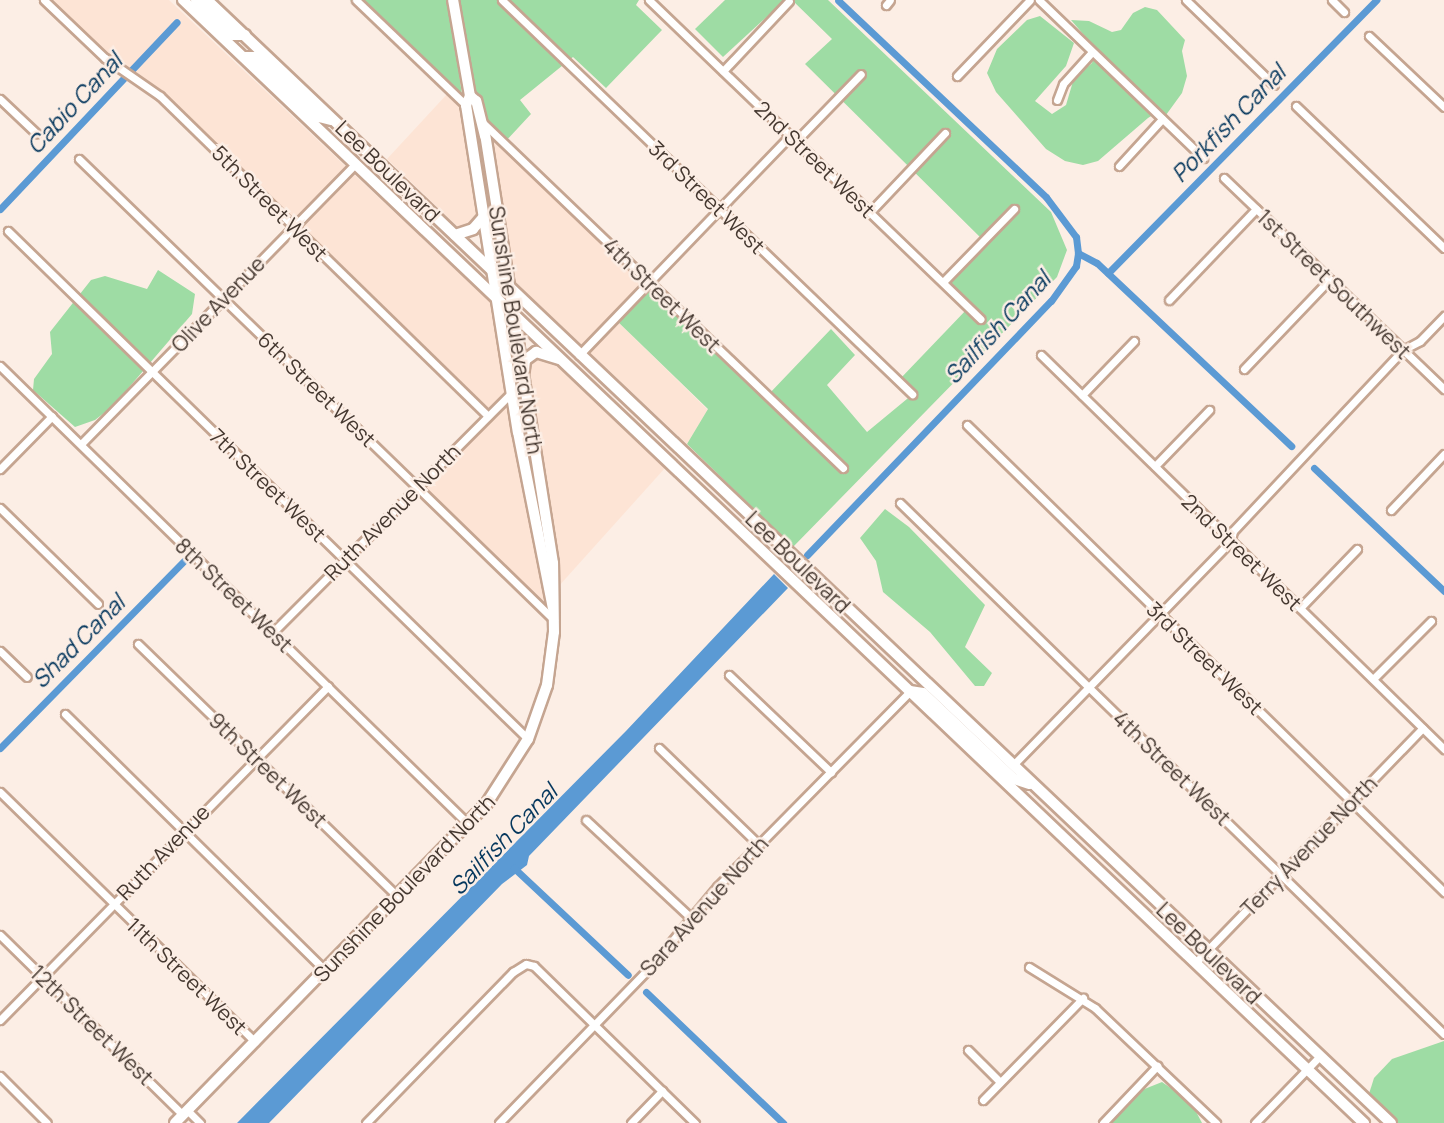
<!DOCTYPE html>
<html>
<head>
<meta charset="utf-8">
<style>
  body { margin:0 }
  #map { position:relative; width:1444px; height:1123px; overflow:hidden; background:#fceee5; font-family:Manrope,sans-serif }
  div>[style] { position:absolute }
  .built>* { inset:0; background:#fde4d5 }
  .green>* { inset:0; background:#9edca4 }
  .water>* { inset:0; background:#5b9ad4 }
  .canal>* { height:7px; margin:-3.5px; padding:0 3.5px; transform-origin:3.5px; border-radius:3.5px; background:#5b9ad4 }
  .roads { filter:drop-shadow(2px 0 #c5a591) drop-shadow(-2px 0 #c5a591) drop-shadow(0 2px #c5a591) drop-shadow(0 -2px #c5a591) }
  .street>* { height:7px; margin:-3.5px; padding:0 3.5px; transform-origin:3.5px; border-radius:3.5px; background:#fff }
  .secondary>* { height:10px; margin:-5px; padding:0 5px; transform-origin:5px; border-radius:5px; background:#fff }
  span { translate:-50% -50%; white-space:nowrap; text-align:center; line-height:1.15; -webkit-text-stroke:5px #fceee5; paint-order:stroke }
  .street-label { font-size:21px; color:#453830 }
  .water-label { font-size:23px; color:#05375d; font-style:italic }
</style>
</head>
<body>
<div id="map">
  <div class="built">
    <i style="clip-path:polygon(47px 0,169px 0,495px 307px,526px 508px,549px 613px,418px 483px,484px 413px,291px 225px)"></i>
    <i style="clip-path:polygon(449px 92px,462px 105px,481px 215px,460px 229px,387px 159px)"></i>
    <i style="clip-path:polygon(487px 129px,648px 283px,614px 318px,708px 410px,687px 444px,510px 277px)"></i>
    <i style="clip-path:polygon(504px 316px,520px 378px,538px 493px,534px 498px)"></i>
    <i style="clip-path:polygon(537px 356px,550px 359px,665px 468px,558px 587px,528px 377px,529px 362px)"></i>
  </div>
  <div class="green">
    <i style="clip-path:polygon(350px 0,449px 0,463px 102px,449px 92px)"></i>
    <i style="clip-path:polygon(457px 0,639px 0,636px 5px,662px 30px,606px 88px,573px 57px,520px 100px,531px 114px,503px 144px,487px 129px,474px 94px)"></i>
    <i style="clip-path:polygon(725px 0,785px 0,723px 57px,695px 29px)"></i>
    <i style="clip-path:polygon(792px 0,828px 0,1051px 212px,1067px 250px,1057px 277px,793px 547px,687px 444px,708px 409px,614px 318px,648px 283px,768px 395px,831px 329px,855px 355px,827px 385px,867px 432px,913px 394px,899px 380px,968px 308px,942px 276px,986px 243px,805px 64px,832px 39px)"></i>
    <i style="clip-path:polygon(1145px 7px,1157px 10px,1185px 40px,1182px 51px,1187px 76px,1182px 93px,1166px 115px,1161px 110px,1148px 118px,1098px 161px,1083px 165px,1065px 161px,1046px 149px,996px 92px,987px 73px,997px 49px,1027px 20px,1040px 16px,1074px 43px,1066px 66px,1035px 101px,1052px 114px,1066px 105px,1074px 78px,1092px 63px,1096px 49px,1071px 20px,1089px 21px,1112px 32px,1121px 30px,1133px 13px)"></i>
    <i style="clip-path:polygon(158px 270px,195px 294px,192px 314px,113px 406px,95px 420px,75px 427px,33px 390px,34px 379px,52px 354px,50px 332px,91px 280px,105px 276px,147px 289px)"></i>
    <i style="clip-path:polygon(885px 509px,909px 527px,985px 605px,965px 647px,992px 673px,984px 686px,975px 686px,930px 632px,883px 592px,876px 561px,860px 538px)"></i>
    <i style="clip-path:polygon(1444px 1041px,1444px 1123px,1396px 1123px,1368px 1097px,1374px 1078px,1392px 1059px)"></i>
    <i style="clip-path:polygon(1162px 1082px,1191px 1102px,1202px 1123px,1107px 1123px,1137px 1092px)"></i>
  </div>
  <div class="water">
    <i style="clip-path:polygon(774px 574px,788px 588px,529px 856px,527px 865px,502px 884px,269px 1123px,237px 1123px,626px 731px)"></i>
  </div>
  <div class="canal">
    <i style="left:0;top:209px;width:257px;rotate:-46.6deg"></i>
    <i style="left:1078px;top:253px;width:21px;rotate:28deg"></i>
    <i style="left:1097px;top:263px;width:267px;rotate:43.3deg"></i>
    <i style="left:1108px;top:273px;width:383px;rotate:-45.5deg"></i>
    <i style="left:1314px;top:468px;width:179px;rotate:43.4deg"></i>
    <i style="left:807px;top:555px;width:352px;rotate:-46.2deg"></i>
    <i style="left:1051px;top:301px;width:43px;rotate:-54.5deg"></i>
    <i style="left:1076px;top:266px;width:13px;rotate:-81deg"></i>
    <i style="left:1078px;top:253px;width:16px;rotate:-97deg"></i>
    <i style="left:1076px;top:237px;width:50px;rotate:-126.9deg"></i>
    <i style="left:1046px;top:197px;width:286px;rotate:-136.6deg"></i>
    <i style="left:0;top:748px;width:262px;rotate:-45.5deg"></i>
    <i style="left:514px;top:868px;width:156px;rotate:43.2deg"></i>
    <i style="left:646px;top:992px;width:190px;rotate:43.7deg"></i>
  </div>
  <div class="roads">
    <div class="street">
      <i style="left:44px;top:0;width:84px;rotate:43.6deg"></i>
      <i style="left:105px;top:58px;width:67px;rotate:34.6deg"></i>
      <i style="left:160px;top:96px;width:458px;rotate:44.3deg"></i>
      <i style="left:356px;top:0;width:152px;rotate:43.7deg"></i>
      <i style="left:502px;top:0;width:569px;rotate:43.86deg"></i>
      <i style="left:649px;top:0;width:460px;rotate:43.9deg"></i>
      <i style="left:1039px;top:0;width:228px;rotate:43.9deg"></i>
      <i style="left:1186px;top:0;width:122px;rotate:44deg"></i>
      <i style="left:1332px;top:0;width:17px;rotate:45deg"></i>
      <i style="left:886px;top:5px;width:6px;rotate:-51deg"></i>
      <i style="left:1369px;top:36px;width:103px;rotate:43.4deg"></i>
      <i style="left:723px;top:71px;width:96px;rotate:-46.7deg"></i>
      <i style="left:957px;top:76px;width:105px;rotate:-46.2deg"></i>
      <i style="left:0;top:99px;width:50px;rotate:43.4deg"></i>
      <i style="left:1057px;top:100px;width:17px;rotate:-69deg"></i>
      <i style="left:1063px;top:84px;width:43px;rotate:-47.8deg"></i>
      <i style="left:1296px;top:106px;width:205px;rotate:43.8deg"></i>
      <i style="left:482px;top:122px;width:500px;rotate:43.78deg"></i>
      <i style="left:796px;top:141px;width:93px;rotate:-45.9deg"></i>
      <i style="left:79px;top:159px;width:662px;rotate:44.14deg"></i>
      <i style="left:1119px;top:166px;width:64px;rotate:-47.5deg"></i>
      <i style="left:1224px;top:178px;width:305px;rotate:43.8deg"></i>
      <i style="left:870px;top:212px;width:109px;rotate:-46.5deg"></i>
      <i style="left:8px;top:231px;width:727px;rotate:44.33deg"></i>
      <i style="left:943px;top:282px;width:102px;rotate:-45.8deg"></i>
      <i style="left:1169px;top:300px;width:126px;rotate:-46.3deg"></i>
      <i style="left:579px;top:355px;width:304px;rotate:-46.1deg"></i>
      <i style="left:1041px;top:355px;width:564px;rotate:44.35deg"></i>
      <i style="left:0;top:366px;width:655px;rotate:44.38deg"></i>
      <i style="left:1244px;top:369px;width:124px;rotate:-46.3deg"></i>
      <i style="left:1082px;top:395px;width:75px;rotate:-46.1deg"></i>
      <i style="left:967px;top:425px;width:668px;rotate:44.39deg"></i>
      <i style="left:81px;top:444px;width:393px;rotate:-45.6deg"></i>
      <i style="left:1155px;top:466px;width:78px;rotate:-46deg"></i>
      <i style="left:0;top:469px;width:74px;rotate:-45.5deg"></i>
      <i style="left:900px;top:503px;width:760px;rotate:44.31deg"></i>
      <i style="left:0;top:508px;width:137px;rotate:44.4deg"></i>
      <i style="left:1391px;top:510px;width:77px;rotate:-46.6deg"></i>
      <i style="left:1300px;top:608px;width:82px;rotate:-46deg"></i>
      <i style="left:273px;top:632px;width:339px;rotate:-45.1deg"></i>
      <i style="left:138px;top:644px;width:361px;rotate:44.2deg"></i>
      <i style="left:0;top:651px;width:37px;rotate:44deg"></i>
      <i style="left:729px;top:675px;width:141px;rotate:43.6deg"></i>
      <i style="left:1373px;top:679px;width:82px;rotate:-45deg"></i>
      <i style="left:65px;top:714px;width:365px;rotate:44.6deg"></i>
      <i style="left:659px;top:748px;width:138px;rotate:44.1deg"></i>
      <i style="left:1013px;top:765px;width:313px;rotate:-45.8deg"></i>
      <i style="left:1231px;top:541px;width:10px;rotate:-79deg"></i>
      <i style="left:1233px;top:531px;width:248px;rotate:-46.8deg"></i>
      <i style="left:1403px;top:350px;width:19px;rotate:-28deg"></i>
      <i style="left:1420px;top:341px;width:35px;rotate:-46deg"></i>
      <i style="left:0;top:792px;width:357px;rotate:44.4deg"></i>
      <i style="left:586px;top:820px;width:144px;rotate:43deg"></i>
      <i style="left:0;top:935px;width:257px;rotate:44.5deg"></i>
      <i style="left:1195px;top:963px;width:327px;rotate:-45.9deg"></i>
      <i style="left:1029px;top:967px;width:78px;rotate:31.8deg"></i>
      <i style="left:1095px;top:1008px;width:167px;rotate:43.5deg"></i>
      <i style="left:0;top:1020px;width:468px;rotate:-45.5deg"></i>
      <i style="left:968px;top:1050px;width:45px;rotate:45deg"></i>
      <i style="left:0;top:1076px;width:66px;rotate:45deg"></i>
      <i style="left:983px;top:1100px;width:143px;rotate:-45.6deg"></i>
      <i style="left:188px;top:1111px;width:17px;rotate:45deg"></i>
      <i style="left:366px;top:1123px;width:211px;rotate:-45.8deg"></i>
      <i style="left:513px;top:972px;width:15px;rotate:-32deg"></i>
      <i style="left:526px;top:964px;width:8px;rotate:14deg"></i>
      <i style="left:534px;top:966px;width:225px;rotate:44.3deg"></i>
      <i style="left:499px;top:1123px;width:220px;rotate:-45.9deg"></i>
      <i style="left:652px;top:965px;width:102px;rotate:-50.2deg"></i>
      <i style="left:717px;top:887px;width:275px;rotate:-45.4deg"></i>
      <i style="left:631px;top:1123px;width:45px;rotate:-45.9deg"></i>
      <i style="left:1103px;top:1123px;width:79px;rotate:-46.5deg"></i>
      <i style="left:1255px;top:1123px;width:92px;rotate:-45.9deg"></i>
    </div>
    <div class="secondary">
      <i style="left:183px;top:0;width:1630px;rotate:43.56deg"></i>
      <i style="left:196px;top:0;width:51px;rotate:43.4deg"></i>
      <i style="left:233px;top:35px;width:12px"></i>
      <i style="left:207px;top:0;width:1632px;rotate:43.49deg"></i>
      <i style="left:244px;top:57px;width:11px"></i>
      <i style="left:255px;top:57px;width:88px;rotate:43.2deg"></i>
      <i style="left:319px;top:117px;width:12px;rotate:14deg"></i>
      <i style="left:470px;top:96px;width:10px;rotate:114deg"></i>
      <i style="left:466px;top:105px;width:331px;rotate:81deg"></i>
      <i style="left:518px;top:432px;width:179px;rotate:78.8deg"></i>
      <i style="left:455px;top:235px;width:19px;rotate:-18deg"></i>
      <i style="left:473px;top:229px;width:18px;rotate:-49deg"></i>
      <i style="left:524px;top:370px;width:10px;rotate:-84deg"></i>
      <i style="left:525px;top:360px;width:14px;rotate:-36deg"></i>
      <i style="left:536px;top:352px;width:24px;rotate:17deg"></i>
      <i style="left:910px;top:691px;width:13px;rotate:9deg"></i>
      <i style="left:923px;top:693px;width:125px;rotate:43.4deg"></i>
      <i style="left:1014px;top:779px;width:16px;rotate:18deg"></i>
      <i style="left:175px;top:1123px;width:447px;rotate:-45.7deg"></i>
      <i style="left:487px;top:803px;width:76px;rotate:-57.4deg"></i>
      <i style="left:528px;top:739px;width:57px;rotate:-70.6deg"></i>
      <i style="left:547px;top:685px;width:53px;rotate:-82.5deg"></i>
      <i style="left:554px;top:632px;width:69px;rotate:-90.8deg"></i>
      <i style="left:553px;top:563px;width:432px;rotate:-99deg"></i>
      <i style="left:485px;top:136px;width:36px;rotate:-104deg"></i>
      <i style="left:476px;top:101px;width:8px;rotate:-140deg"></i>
      <i style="left:470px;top:96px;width:97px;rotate:-100deg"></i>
    </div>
  </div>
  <div class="street-label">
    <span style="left:815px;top:159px;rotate:44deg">2nd Street West</span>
    <span style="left:388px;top:171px;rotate:44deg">Lee Boulevard</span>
    <span style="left:707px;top:197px;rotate:44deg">3rd Street West</span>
    <span style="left:270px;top:203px;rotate:45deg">5th Street West</span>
    <span style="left:1334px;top:284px;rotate:44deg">1st Street Southwest</span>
    <span style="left:662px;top:295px;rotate:44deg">4th Street West</span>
    <span style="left:218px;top:304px;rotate:-46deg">Olive Avenue</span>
    <span style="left:516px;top:330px;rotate:81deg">Sunshine Boulevard North</span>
    <span style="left:317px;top:389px;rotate:44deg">6th Street West</span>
    <span style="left:268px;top:485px;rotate:44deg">7th Street West</span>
    <span style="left:392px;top:512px;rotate:-45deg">Ruth Avenue North</span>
    <span style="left:1242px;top:552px;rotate:44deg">2nd Street West</span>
    <span style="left:798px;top:562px;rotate:44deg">Lee Boulevard</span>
    <span style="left:234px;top:595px;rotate:44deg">8th Street West</span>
    <span style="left:1205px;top:658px;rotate:44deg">3rd Street West</span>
    <span style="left:1172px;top:768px;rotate:44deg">4th Street West</span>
    <span style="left:268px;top:770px;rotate:44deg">9th Street West</span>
    <span style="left:1309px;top:846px;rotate:-46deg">Terry Avenue North</span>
    <span style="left:163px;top:852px;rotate:-46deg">Ruth Avenue</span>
    <span style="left:404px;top:888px;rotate:-46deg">Sunshine Boulevard North</span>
    <span style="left:704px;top:906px;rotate:-48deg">Sara Avenue North</span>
    <span style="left:1209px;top:953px;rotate:44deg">Lee Boulevard</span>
    <span style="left:187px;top:976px;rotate:44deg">11th Street West</span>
    <span style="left:92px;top:1025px;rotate:44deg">12th Street West</span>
  </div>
  <div class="water-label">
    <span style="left:74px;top:103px;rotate:-47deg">Cabio Canal</span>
    <span style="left:1228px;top:123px;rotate:-46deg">Porkfish Canal</span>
    <span style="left:997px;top:327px;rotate:-47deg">Sailfish Canal</span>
    <span style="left:78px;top:641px;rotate:-45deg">Shad Canal</span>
    <span style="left:503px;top:839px;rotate:-46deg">Sailfish Canal</span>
  </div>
</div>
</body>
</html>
